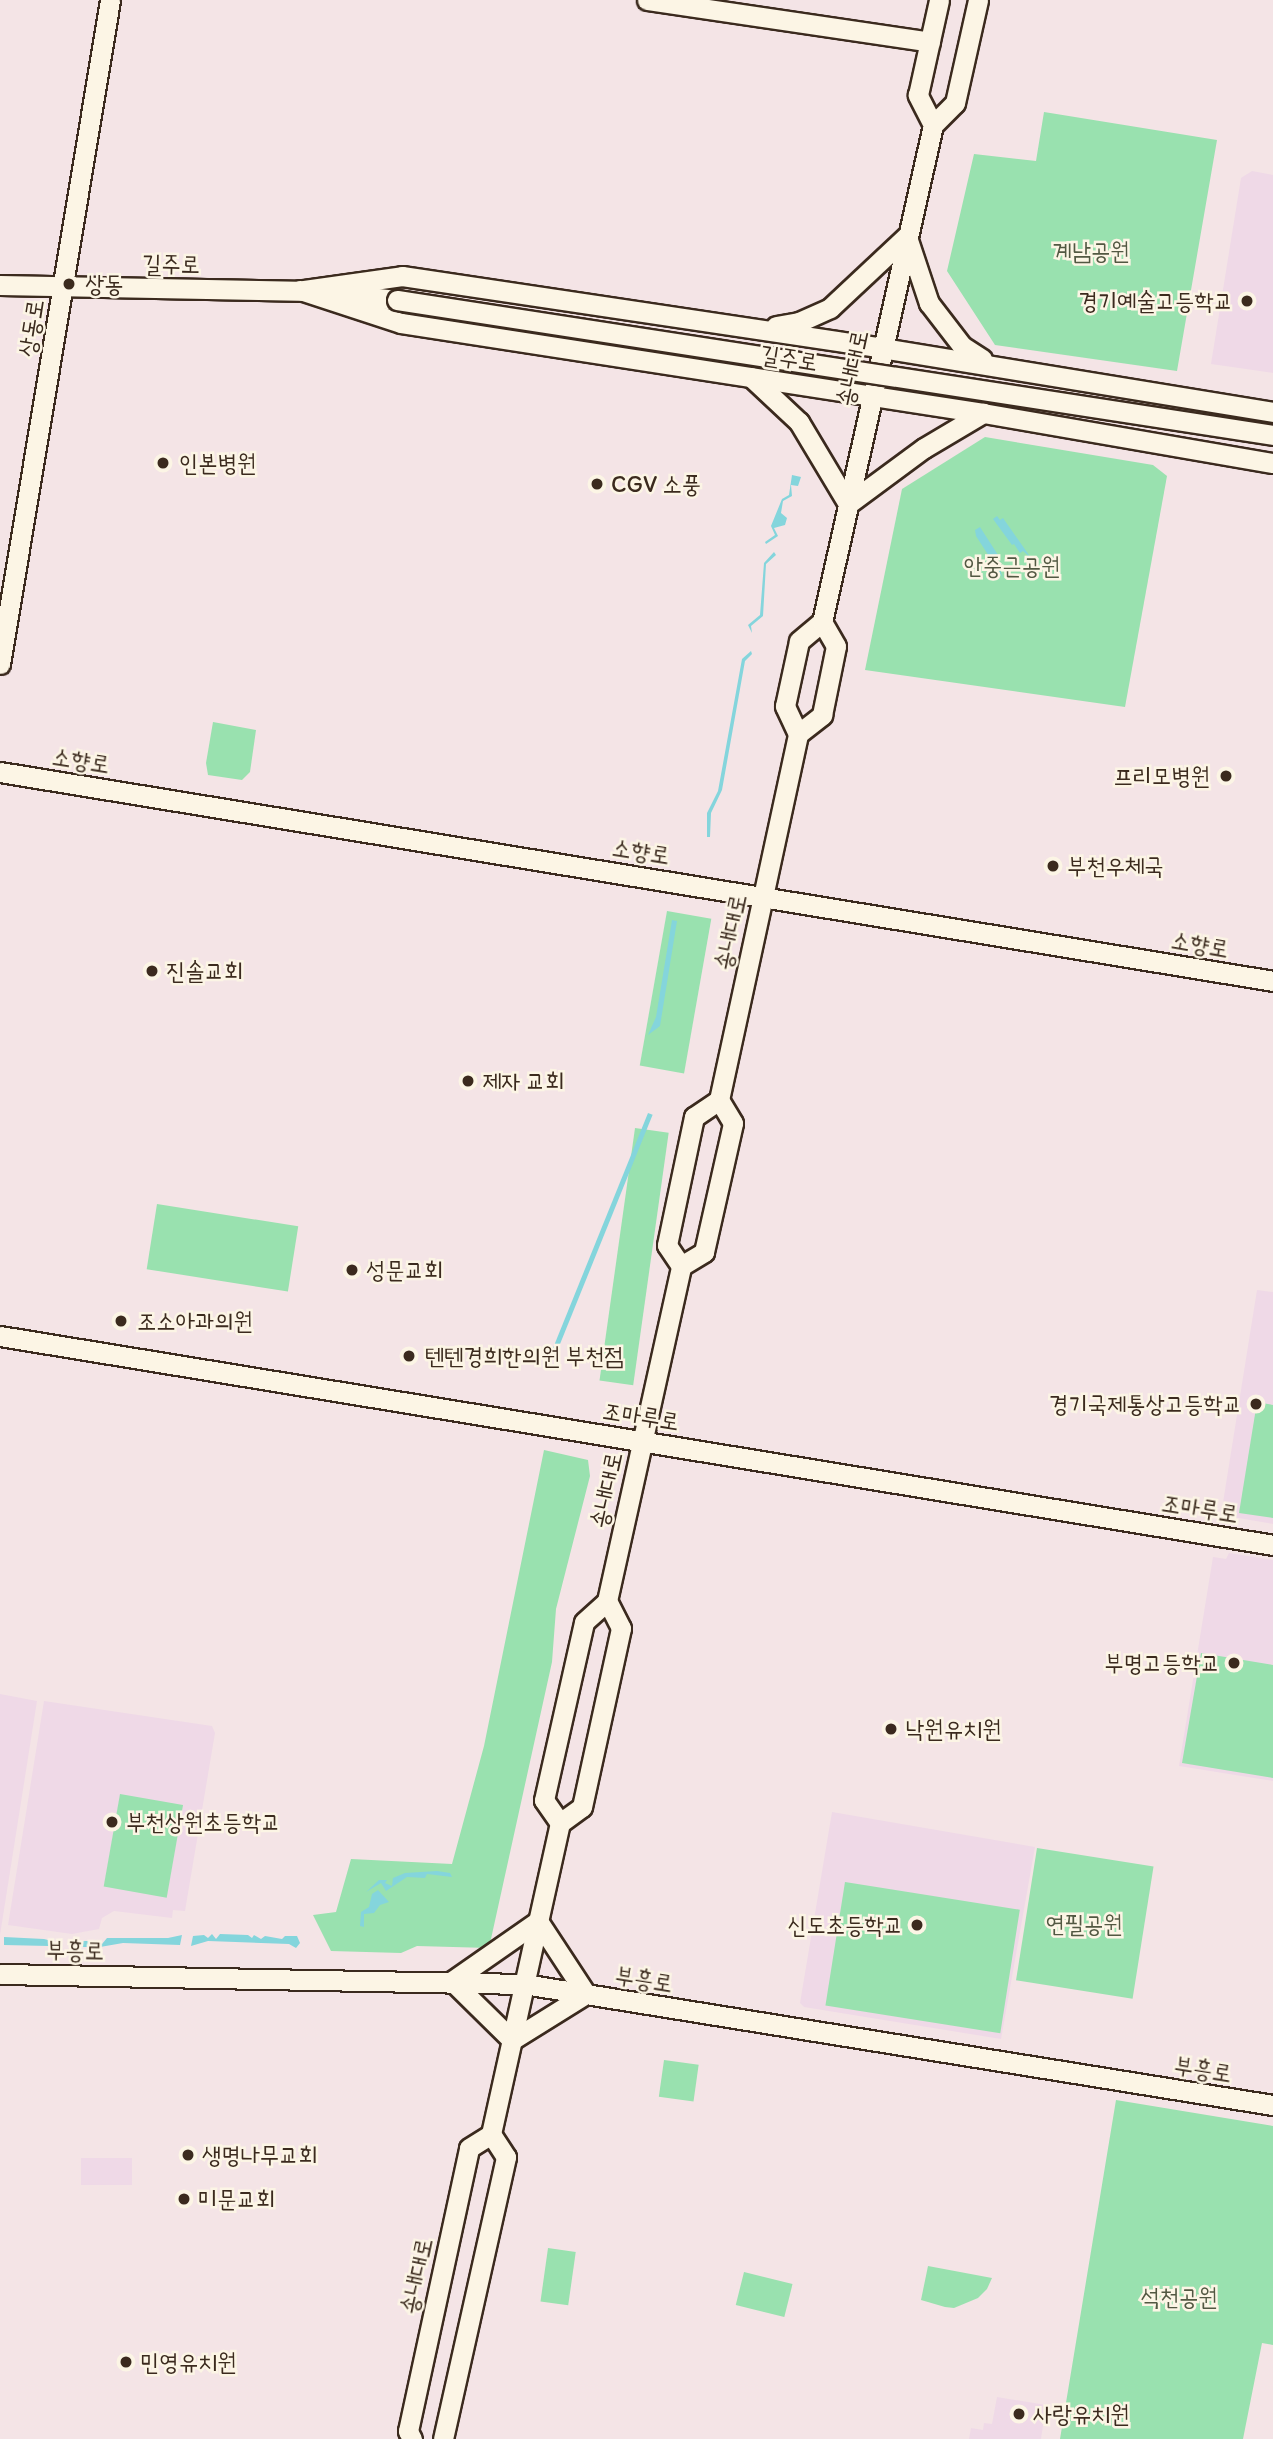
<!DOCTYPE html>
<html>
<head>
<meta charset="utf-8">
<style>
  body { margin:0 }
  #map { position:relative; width:1273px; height:2439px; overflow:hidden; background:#f4e4e6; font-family:Itim,"Poor Story",sans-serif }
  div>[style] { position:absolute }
  .built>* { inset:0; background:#efd9e7; transform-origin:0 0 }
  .green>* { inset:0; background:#99e1af; transform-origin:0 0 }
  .water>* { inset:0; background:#84d5dc; transform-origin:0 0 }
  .roads { filter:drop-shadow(2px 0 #3b2a1e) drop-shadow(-2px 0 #3b2a1e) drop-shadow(0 2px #3b2a1e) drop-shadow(0 -2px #3b2a1e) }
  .secondary>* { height:19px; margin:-9.5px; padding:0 9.5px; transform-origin:9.5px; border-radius:9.5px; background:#fcf5e5 }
  .bridges { filter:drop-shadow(2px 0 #3b2a1e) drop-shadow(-2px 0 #3b2a1e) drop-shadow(0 2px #3b2a1e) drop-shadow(0 -2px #3b2a1e) }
  .secondary-bridge>* { height:19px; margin:-9.5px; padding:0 9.5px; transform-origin:9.5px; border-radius:9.5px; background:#fcf5e5 }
  .dots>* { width:19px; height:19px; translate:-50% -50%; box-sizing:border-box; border:4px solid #fcf5e5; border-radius:50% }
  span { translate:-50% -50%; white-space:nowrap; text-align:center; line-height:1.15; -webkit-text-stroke:5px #fcf5e5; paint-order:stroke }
  .park-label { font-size:24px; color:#525842 }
  .street-label { font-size:24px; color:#3b2a1e }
  .poi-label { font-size:24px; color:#3b2a1e }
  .left { translate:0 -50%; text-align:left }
  .right { translate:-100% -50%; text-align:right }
</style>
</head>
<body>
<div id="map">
  <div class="built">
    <i style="clip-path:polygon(1252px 171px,1273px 175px,1273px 373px,1211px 364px,1241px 178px)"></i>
    <i style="clip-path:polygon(1257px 1290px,1273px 1292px,1273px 1524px,1221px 1515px)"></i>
    <i style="clip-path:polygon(1229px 1553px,1273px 1560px,1273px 1781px,1179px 1766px,1213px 1557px,1226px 1559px)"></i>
    <i style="clip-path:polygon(0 1694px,37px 1701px,0 1935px)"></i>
    <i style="clip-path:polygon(44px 1701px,212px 1726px,215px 1733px,185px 1911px,173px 1910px,172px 1918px,114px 1911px,102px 1918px,99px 1929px,72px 1934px,8px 1925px)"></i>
    <i style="clip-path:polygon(832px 1812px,1035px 1847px,1001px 2039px,804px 2007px,800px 2003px)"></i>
    <i style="left:81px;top:2158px;width:51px;height:27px"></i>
    <i style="clip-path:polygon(997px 2397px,1046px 2405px,1041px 2439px,969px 2439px,971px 2428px,983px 2430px,984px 2423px,992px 2424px)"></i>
  </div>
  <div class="green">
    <i style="clip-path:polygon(1044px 112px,1217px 140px,1177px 371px,995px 345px,947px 271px,974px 154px,1036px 161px)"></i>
    <i style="clip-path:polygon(985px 437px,1153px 465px,1167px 476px,1125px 707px,865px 670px,902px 489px)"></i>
    <i style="clip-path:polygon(213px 722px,256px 730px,250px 772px,242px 780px,208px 775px,206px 763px)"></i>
    <i style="left:667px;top:911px;width:45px;height:157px;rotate:10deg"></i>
    <i style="left:635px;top:1128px;width:34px;height:255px;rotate:8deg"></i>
    <i style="left:157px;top:1204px;width:143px;height:66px;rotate:9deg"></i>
    <i style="clip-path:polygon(1257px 1402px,1273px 1405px,1273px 1518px,1239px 1513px)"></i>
    <i style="clip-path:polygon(544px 1450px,588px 1460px,590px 1476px,556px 1609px,552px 1662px,489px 1948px,417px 1946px,401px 1953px,331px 1951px,313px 1915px,336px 1912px,351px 1859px,452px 1864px,484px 1746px)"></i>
    <i style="clip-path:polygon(1201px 1653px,1273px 1665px,1273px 1778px,1182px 1763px)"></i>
    <i style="left:120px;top:1794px;width:64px;height:94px;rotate:10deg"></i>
    <i style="left:1037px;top:1848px;width:118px;height:134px;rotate:9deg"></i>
    <i style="left:845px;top:1882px;width:177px;height:125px;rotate:9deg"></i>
    <i style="left:664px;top:2060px;width:35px;height:37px;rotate:8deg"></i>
    <i style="clip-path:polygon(1116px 2100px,1273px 2126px,1273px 2345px,1262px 2343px,1243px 2439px,1060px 2439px)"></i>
    <i style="left:548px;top:2248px;width:28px;height:54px;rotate:8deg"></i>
    <i style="clip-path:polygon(928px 2266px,992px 2278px,987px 2289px,978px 2298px,954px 2308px,945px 2307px,921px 2300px)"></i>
    <i style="left:744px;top:2272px;width:50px;height:34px;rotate:14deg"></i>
  </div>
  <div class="water">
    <i style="clip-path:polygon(792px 475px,801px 477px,798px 486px,791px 485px,792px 496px,783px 501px,781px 513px,787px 518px,785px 525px,774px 528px,778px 536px,766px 544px,765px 542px,775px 535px,771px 526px,782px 499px,789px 495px)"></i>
    <i style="clip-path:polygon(997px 516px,1000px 520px,1003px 518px,1031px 558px,1023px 551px,1020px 553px,1014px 544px,1012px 545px,993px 519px)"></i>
    <i style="clip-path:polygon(980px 527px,998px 555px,996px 557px,1002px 566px,999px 567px,1003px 578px,976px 536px,975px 530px)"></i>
    <i style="clip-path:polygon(774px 552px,776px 555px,766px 564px,763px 616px,751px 626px,752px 633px,748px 625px,760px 615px,764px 563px)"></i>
    <i style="clip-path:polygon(751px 651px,752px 654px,745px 661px,722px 790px,711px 813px,710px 837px,707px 837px,707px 813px,718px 791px,742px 659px)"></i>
    <i style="clip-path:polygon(672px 920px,677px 921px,660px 1026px,648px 1035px,656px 1017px)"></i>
    <i style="left:648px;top:1113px;width:5px;height:261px;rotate:22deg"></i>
    <i style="clip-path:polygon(437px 1871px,450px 1873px,452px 1877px,427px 1874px,425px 1878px,407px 1877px,386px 1891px,381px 1883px,366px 1892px,379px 1880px,387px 1880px,385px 1883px,392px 1886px,393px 1878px,405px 1873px)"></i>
    <i style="clip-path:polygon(378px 1890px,389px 1902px,380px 1905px,374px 1913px,364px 1914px,364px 1927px,360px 1926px,361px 1912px,369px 1907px,372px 1894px)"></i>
    <i style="clip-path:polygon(212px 1934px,216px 1939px,220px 1934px,248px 1935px,252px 1938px,254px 1935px,261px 1939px,265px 1936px,282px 1939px,285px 1936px,297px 1936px,300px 1943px,296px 1948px,289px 1944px,208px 1941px,191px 1946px,193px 1936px,204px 1935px,208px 1938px)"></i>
    <i style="clip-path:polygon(182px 1935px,180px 1945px,123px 1943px,100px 1947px,80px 1947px,82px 1941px,99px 1941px,102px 1944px,107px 1938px,168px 1938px)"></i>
    <i style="clip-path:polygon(4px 1937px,44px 1939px,48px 1940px,49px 1946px,4px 1945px)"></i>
  </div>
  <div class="roads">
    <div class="secondary">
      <i style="left:647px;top:0;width:286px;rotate:8.4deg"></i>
      <i style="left:933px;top:125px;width:34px;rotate:-117deg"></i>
      <i style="left:918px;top:95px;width:97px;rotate:-77.5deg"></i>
      <i style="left:907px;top:237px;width:70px;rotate:71.6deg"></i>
      <i style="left:929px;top:303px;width:54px;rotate:52.5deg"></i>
      <i style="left:962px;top:346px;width:24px;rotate:33deg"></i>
      <i style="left:0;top:285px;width:310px;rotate:1.1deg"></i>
      <i style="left:300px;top:290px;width:106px;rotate:18.1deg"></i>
      <i style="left:401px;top:323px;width:589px;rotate:8.79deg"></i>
      <i style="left:983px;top:413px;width:294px;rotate:9.8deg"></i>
      <i style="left:304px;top:290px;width:99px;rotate:-8.1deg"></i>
      <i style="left:402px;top:276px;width:485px;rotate:8.5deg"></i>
      <i style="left:882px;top:348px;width:396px;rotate:9.3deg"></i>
      <i style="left:340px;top:294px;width:57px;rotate:6deg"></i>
      <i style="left:776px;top:326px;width:23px;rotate:-10deg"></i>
      <i style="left:799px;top:322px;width:34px;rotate:-24deg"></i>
      <i style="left:830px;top:308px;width:105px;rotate:-43.1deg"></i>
      <i style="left:751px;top:377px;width:66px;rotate:43.2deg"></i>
      <i style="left:799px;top:422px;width:96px;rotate:59.1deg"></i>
      <i style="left:848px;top:504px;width:94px;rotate:-36.4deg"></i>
      <i style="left:924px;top:448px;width:69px;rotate:-30.7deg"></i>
      <i style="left:0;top:664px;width:673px;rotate:-80.59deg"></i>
      <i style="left:798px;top:734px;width:31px;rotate:-38deg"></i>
      <i style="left:822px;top:715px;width:70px;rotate:-78.5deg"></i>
      <i style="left:836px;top:646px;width:28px;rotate:-120deg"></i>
      <i style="left:0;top:772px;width:1290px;rotate:9.32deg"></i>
      <i style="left:681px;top:1266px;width:25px;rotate:-124deg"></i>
      <i style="left:667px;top:1245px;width:131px;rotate:-78.1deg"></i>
      <i style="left:694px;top:1117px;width:30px;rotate:-34deg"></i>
      <i style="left:0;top:1336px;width:1290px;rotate:9.32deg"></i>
      <i style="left:560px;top:1823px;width:28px;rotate:-125deg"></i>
      <i style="left:544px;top:1800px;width:182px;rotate:-77.3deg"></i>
      <i style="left:584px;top:1622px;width:31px;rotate:-42deg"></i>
      <i style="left:607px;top:1601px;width:343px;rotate:-77.5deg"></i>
      <i style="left:681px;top:1266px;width:27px;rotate:-31deg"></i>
      <i style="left:704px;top:1252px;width:132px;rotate:-77.3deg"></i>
      <i style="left:733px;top:1123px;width:27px;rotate:-121deg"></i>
      <i style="left:719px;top:1100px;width:374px;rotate:-77.8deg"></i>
      <i style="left:798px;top:734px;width:31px;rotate:-115deg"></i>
      <i style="left:785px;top:706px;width:66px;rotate:-77.8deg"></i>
      <i style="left:799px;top:641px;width:30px;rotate:-40deg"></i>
      <i style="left:822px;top:622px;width:509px;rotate:-77.41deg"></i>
      <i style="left:933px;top:125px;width:31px;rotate:-45deg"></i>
      <i style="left:955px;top:103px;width:106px;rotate:-77.4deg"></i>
      <i style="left:0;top:1974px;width:524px;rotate:1.09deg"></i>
      <i style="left:524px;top:1984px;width:759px;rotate:9.18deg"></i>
      <i style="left:452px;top:1981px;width:105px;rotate:-34.9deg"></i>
      <i style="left:538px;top:1921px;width:87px;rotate:56.7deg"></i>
      <i style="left:452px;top:1981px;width:84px;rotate:44.5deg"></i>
      <i style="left:512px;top:2040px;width:87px;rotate:-31.9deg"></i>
      <i style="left:412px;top:2439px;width:9px;rotate:-117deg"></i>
      <i style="left:408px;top:2431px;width:289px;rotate:-77.8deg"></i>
      <i style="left:469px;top:2148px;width:26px;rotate:-32deg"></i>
      <i style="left:491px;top:2134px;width:319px;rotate:-77.5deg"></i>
      <i style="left:560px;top:1823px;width:27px;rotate:-36deg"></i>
      <i style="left:582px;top:1807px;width:183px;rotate:-77.7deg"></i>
      <i style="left:621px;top:1628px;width:30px;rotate:-117deg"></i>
      <i style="left:443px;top:2439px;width:289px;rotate:-77.4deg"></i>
      <i style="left:506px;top:2157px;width:27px;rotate:-123deg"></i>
    </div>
  </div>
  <div class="bridges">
    <div class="secondary-bridge">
      <i style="left:397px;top:300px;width:886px;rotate:8.76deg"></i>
    </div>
  </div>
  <div class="dots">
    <i style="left:69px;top:284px;background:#3b2a1e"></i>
    <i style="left:1247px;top:301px;background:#3b2a1e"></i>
    <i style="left:163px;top:463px;background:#3b2a1e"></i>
    <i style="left:597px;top:484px;background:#3b2a1e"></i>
    <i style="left:1226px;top:776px;background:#3b2a1e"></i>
    <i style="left:1053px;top:866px;background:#3b2a1e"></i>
    <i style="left:152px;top:971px;background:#3b2a1e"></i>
    <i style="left:468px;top:1081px;background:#3b2a1e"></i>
    <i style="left:352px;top:1270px;background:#3b2a1e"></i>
    <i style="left:121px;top:1321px;background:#3b2a1e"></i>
    <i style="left:409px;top:1356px;background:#3b2a1e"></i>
    <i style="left:1256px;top:1404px;background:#3b2a1e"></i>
    <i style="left:1234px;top:1663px;background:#3b2a1e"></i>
    <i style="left:891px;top:1729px;background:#3b2a1e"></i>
    <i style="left:112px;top:1822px;background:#3b2a1e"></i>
    <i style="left:917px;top:1925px;background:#3b2a1e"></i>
    <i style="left:188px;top:2155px;background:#3b2a1e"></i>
    <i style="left:184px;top:2199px;background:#3b2a1e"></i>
    <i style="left:126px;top:2362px;background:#3b2a1e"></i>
    <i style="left:1019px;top:2414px;background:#3b2a1e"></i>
  </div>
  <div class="park-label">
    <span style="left:1091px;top:251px">계남공원</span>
    <span style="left:1012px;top:566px">안중근공원</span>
    <span style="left:1084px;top:1924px">연필공원</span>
    <span style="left:1179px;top:2297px">석천공원</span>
  </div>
  <div class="street-label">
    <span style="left:171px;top:264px;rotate:1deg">길주로</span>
    <span style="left:31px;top:328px;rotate:-81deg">상동로</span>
    <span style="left:789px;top:358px;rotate:9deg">길주로</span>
    <span style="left:852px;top:368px;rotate:-78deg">송내대로</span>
    <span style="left:81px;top:760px;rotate:9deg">소향로</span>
    <span style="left:641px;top:851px;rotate:9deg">소향로</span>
    <span style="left:730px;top:932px;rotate:-78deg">송내대로</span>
    <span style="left:1200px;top:944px;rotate:10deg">소향로</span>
    <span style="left:641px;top:1416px;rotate:9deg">조마루로</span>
    <span style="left:606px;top:1490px;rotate:-78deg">송내대로</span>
    <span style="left:1200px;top:1508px;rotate:9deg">조마루로</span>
    <span style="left:75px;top:1950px;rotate:1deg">부흥로</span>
    <span style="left:644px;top:1979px;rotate:9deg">부흥로</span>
    <span style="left:1203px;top:2069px;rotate:9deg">부흥로</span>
    <span style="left:416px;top:2276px;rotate:-78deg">송내대로</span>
  </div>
  <div class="poi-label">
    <span class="left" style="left:85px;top:284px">상동</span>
    <span class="right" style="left:1233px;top:301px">경기예술고등학교</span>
    <span class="left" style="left:179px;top:463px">인본병원</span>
    <span class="left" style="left:611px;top:484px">CGV 소풍</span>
    <span class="right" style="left:1210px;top:776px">프리모병원</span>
    <span class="left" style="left:1067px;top:866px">부천우체국</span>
    <span class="left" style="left:166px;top:971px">진솔교회</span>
    <span class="left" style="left:482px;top:1081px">제자 교회</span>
    <span class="left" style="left:366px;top:1270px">성문교회</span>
    <span class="left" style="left:137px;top:1321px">조소아과의원</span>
    <span class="left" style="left:425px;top:1356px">텐텐경희한의원 부천점</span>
    <span class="right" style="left:1242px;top:1404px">경기국제통상고등학교</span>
    <span class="right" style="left:1220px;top:1663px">부명고등학교</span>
    <span class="left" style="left:905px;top:1729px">낙원유치원</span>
    <span class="left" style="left:126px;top:1822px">부천상원초등학교</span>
    <span class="right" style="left:903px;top:1925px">신도초등학교</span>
    <span class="left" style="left:202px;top:2155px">생명나무교회</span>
    <span class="left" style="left:198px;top:2199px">미문교회</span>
    <span class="left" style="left:140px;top:2362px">민영유치원</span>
    <span class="left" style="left:1033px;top:2414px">사랑유치원</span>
  </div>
</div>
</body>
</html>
